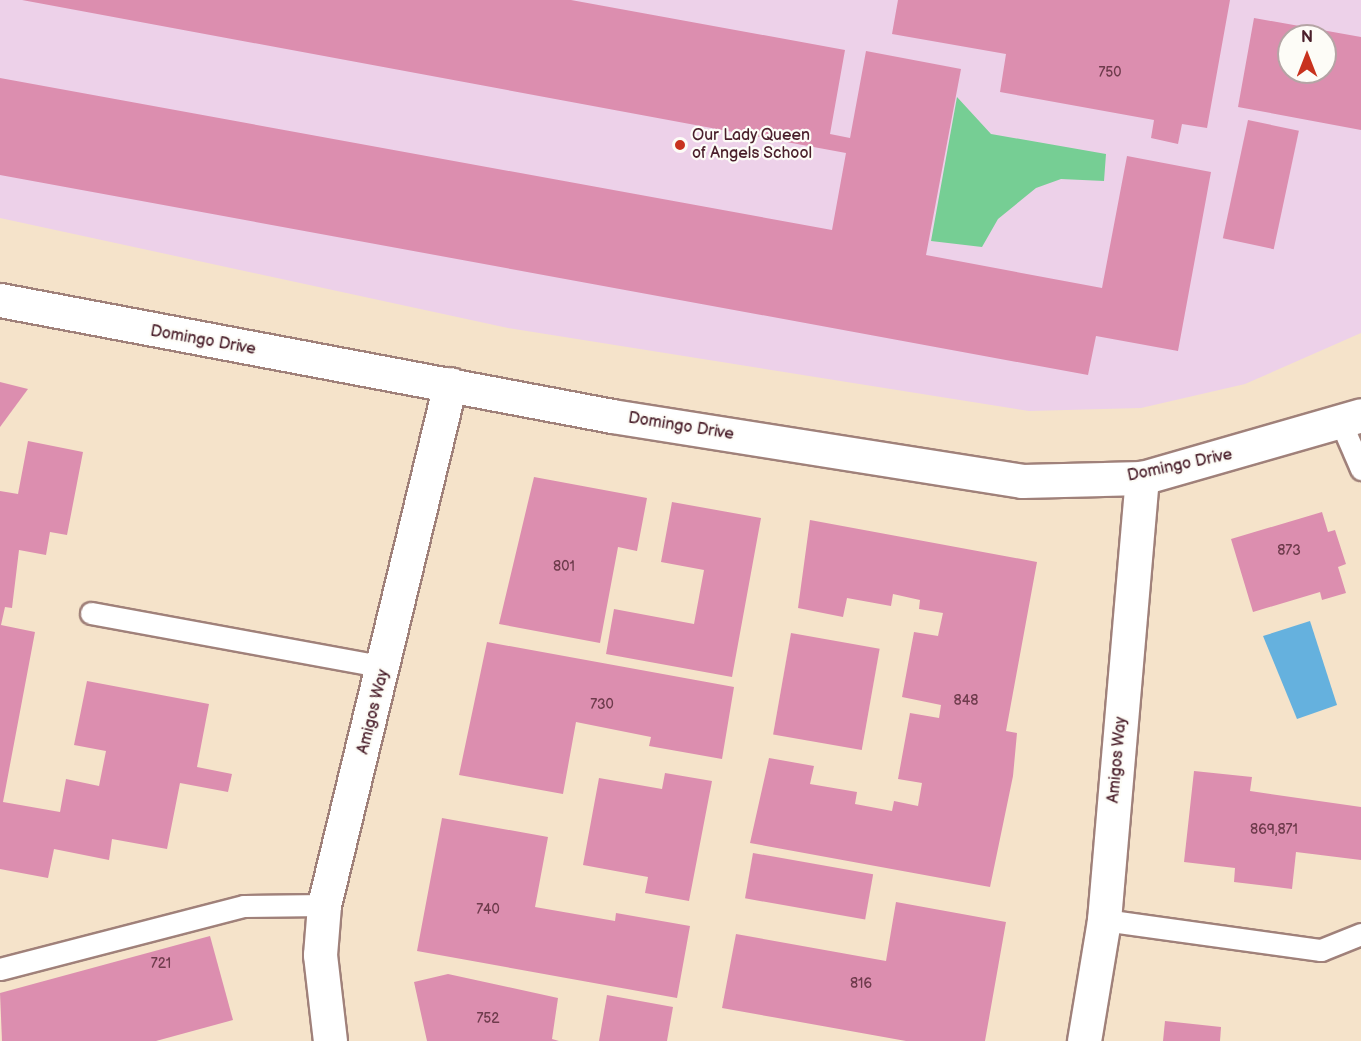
<!DOCTYPE html>
<html>
<head>
<meta charset="utf-8">
<style>
  body { margin:0 }
  #map { position:relative; width:1361px; height:1041px; overflow:hidden; background:#f5e3ca; font-family:"Balsamiq Sans",sans-serif }
  div>[style] { position:absolute }
  .built>* { inset:0; background:#edd1e9 }
  .green>* { inset:0; background:#76ce94 }
  .water>* { inset:0; background:#65b1de }
  .building>* { inset:0; background:#dc8eaf; transform-origin:0 0 }
  .roads { filter:drop-shadow(2px 0 #a0817a) drop-shadow(-2px 0 #a0817a) drop-shadow(0 2px #a0817a) drop-shadow(0 -2px #a0817a) }
  .lane>* { height:21px; margin:-10.5px; padding:0 10.5px; transform-origin:10.5px; border-radius:10.5px; background:#fff }
  .street>* { height:33px; margin:-16.5px; padding:0 16.5px; transform-origin:16.5px; border-radius:16.5px; background:#fff }
  .secondary>* { height:33px; margin:-16.5px; padding:0 16.5px; transform-origin:16.5px; border-radius:16.5px; background:#fff }
  .dots>* { width:16px; height:16px; translate:-50% -50%; box-sizing:border-box; border:3px solid #fdfcf7; border-radius:50% }
  span { translate:-50% -50%; white-space:nowrap; text-align:center; line-height:1.15; -webkit-text-stroke:4.5px #fdfcf7; paint-order:stroke }
  .number-label { font-size:14px; color:#6e3b4c }
  .number-label span { -webkit-text-stroke-width:0 }
  .poi-label { font-size:16px; color:#4a1f2b }
  .left { translate:0 -50%; text-align:left }
  .street-label { font-size:16px; color:#4a1f2b }
  .north { position:absolute; left:1277px; top:24px; width:60px; height:60px; box-sizing:border-box; background:#fdfcf7; border:2px solid #b5a4a5; border-radius:50%; rotate:0deg; font-size:16px; font-weight:700; line-height:24px; text-align:center; color:#4a1f2b }
  .north::after { content:''; display:block; margin:auto; width:21px; height:27px; background:#c8321e; clip-path:polygon(50% 0,100% 100%,50% 72%,0 100%) }
</style>
</head>
<body>
<div id="map">
  <div class="built">
    <i style="clip-path:polygon(evenodd,0 0,1361px 0,1361px 333px,1245px 384px,1141px 408px,1029px 411px,508px 328px,0 218px,0 0,1289px 36px,1325px 36px,1325px 72px,1289px 72px,1289px 36px)"></i>
  </div>
  <div class="green">
    <i style="clip-path:polygon(957px 97px,991px 134px,1106px 154px,1104px 181px,1061px 179px,1036px 188px,998px 219px,982px 247px,931px 241px)"></i>
  </div>
  <div class="water">
    <i style="clip-path:polygon(1310px 621px,1337px 705px,1297px 719px,1263px 636px)"></i>
  </div>
  <div class="building">
    <i style="clip-path:polygon(22px 0,571px 0,845px 50px,830px 134px,850px 138px,866px 51px,961px 69px,926px 255px,1102px 288px,1127px 156px,1211px 172px,1178px 351px,1096px 336px,1088px 375px,0 175px,0 78px,832px 230px,846px 153px)"></i>
    <i style="clip-path:polygon(898px 0,1230px 0,1207px 128px,1182px 124px,1178px 144px,1151px 138px,1154px 120px,1000px 92px,1006px 54px,892px 34px)"></i>
    <i style="clip-path:polygon(evenodd,1254px 18px,1361px 37px,1361px 130px,1238px 107px,1254px 18px,1289px 36px,1325px 36px,1325px 72px,1289px 72px,1289px 36px)"></i>
    <i style="left:1248px;top:120px;width:52px;height:121px;rotate:12deg"></i>
    <i style="clip-path:polygon(0 382px,28px 389px,0 427px)"></i>
    <i style="clip-path:polygon(28px 441px,83px 452px,67px 535px,50px 532px,46px 555px,19px 550px,12px 608px,5px 607px,1px 625px,35px 632px,3px 802px,60px 812px,66px 779px,99px 786px,106px 751px,74px 745px,87px 681px,209px 704px,197px 767px,232px 774px,228px 792px,180px 783px,167px 849px,112px 839px,109px 860px,54px 849px,48px 878px,0 869px,0 491px,18px 494px)"></i>
    <i style="clip-path:polygon(534px 477px,647px 498px,637px 551px,618px 547px,600px 643px,499px 624px)"></i>
    <i style="clip-path:polygon(672px 502px,761px 518px,732px 677px,606px 654px,614px 609px,694px 624px,704px 570px,661px 562px)"></i>
    <i style="clip-path:polygon(1322px 512px,1328px 532px,1335px 530px,1346px 564px,1338px 567px,1346px 593px,1322px 600px,1320px 592px,1253px 612px,1231px 539px)"></i>
    <i style="clip-path:polygon(810px 520px,1037px 562px,1006px 731px,1017px 733px,1013px 776px,990px 887px,750px 843px,769px 758px,814px 766px,810px 784px,857px 792px,855px 804px,892px 811px,894px 801px,918px 806px,922px 783px,898px 779px,910px 713px,939px 718px,941px 705px,902px 697px,914px 632px,938px 636px,943px 613px,919px 609px,920px 600px,893px 594px,891px 606px,847px 598px,843px 617px,798px 608px)"></i>
    <i style="left:791px;top:633px;width:90px;height:103px;rotate:10deg"></i>
    <i style="clip-path:polygon(487px 642px,734px 687px,722px 759px,649px 746px,651px 737px,576px 722px,563px 794px,459px 775px)"></i>
    <i style="clip-path:polygon(1194px 771px,1252px 777px,1250px 791px,1361px 807px,1361px 860px,1296px 852px,1292px 889px,1234px 882px,1235px 868px,1184px 862px)"></i>
    <i style="clip-path:polygon(665px 773px,712px 781px,689px 901px,645px 893px,648px 877px,583px 865px,599px 778px,662px 789px)"></i>
    <i style="clip-path:polygon(442px 818px,548px 837px,535px 907px,615px 921px,616px 913px,690px 926px,677px 998px,417px 951px)"></i>
    <i style="left:753px;top:853px;width:122px;height:46px;rotate:10deg"></i>
    <i style="clip-path:polygon(896px 902px,1006px 922px,985px 1041px,906px 1041px,722px 1008px,736px 934px,886px 961px)"></i>
    <i style="clip-path:polygon(210px 936px,233px 1020px,156px 1041px,2px 1041px,0 993px)"></i>
    <i style="clip-path:polygon(448px 974px,558px 998px,552px 1039px,559px 1041px,427px 1041px,414px 982px)"></i>
    <i style="clip-path:polygon(607px 995px,673px 1007px,667px 1041px,599px 1041px)"></i>
    <i style="clip-path:polygon(1165px 1021px,1221px 1027px,1220px 1041px,1163px 1041px)"></i>
  </div>
  <div class="roads">
    <div class="lane">
      <i style="left:1342px;top:425px;width:48px;rotate:66.6deg"></i>
      <i style="left:91px;top:613px;width:299px;rotate:10.4deg"></i>
      <i style="left:1104px;top:920px;width:219px;rotate:7.9deg"></i>
      <i style="left:1321px;top:950px;width:43px;rotate:-21.8deg"></i>
      <i style="left:0;top:969px;width:252px;rotate:-14.5deg"></i>
      <i style="left:244px;top:906px;width:80px;rotate:-0.7deg"></i>
    </div>
    <div class="street">
      <i style="left:330px;top:1041px;width:87px;rotate:-96.6deg"></i>
      <i style="left:320px;top:955px;width:50px;rotate:-85.4deg"></i>
      <i style="left:324px;top:905px;width:536px;rotate:-76.4deg"></i>
      <i style="left:1084px;top:1041px;width:123px;rotate:-80.6deg"></i>
      <i style="left:1104px;top:920px;width:444px;rotate:-85.1deg"></i>
    </div>
    <div class="secondary">
      <i style="left:0;top:300px;width:623px;rotate:10.73deg"></i>
      <i style="left:612px;top:416px;width:415px;rotate:9deg"></i>
      <i style="left:1022px;top:481px;width:120px;rotate:-1.4deg"></i>
      <i style="left:1142px;top:478px;width:228px;rotate:-16deg"></i>
    </div>
  </div>
  <div class="dots">
    <i style="left:680px;top:145px;background:#c8321e"></i>
  </div>
  <div class="number-label">
    <span style="left:1110px;top:73px">750</span>
    <span style="left:1289px;top:551px">873</span>
    <span style="left:564px;top:567px">801</span>
    <span style="left:966px;top:701px">848</span>
    <span style="left:602px;top:705px">730</span>
    <span style="left:1274px;top:830px">869,871</span>
    <span style="left:488px;top:910px">740</span>
    <span style="left:161px;top:964px">721</span>
    <span style="left:861px;top:984px">816</span>
    <span style="left:488px;top:1019px">752</span>
  </div>
  <div class="poi-label">
    <span class="left" style="left:692px;top:145px">Our Lady Queen<br>of Angels School</span>
  </div>
  <div class="street-label">
    <span style="left:203px;top:341px;rotate:10deg">Domingo Drive</span>
    <span style="left:681px;top:427px;rotate:9deg">Domingo Drive</span>
    <span style="left:1180px;top:466px;rotate:-12deg">Domingo Drive</span>
    <span style="left:374px;top:712px;rotate:-76deg">Amigos Way</span>
    <span style="left:1118px;top:760px;rotate:-85deg">Amigos Way</span>
  </div>
  <div class="north">N</div>
</div>
</body>
</html>
